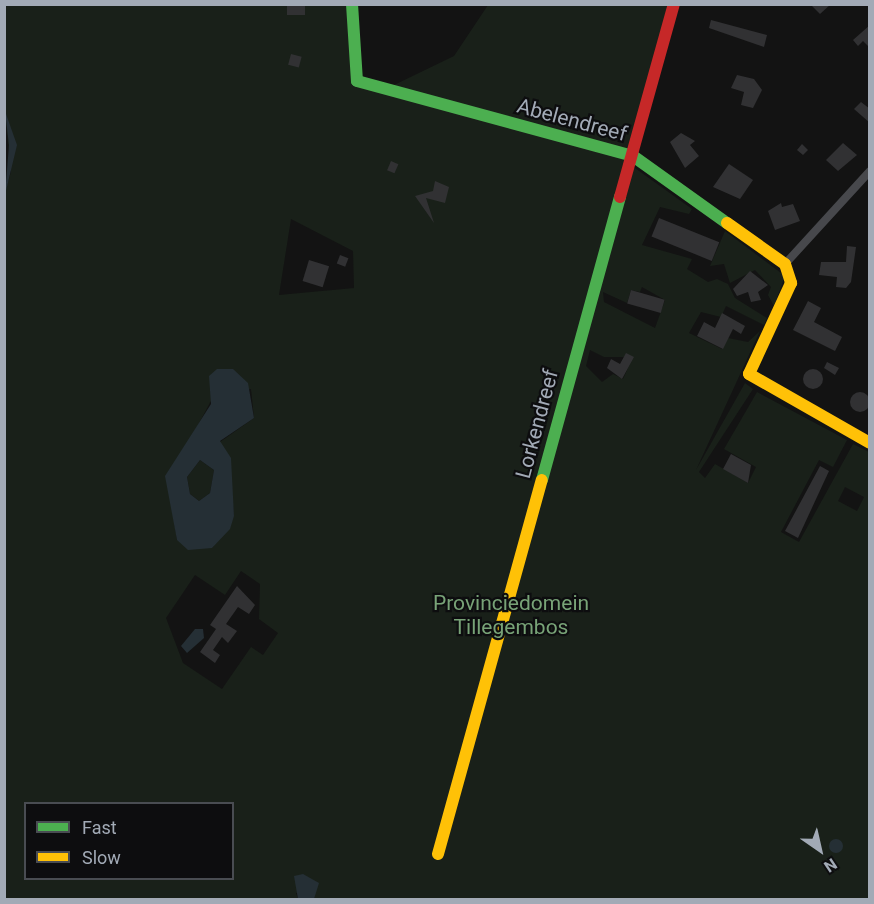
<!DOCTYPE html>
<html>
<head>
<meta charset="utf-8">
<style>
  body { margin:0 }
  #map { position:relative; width:874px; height:904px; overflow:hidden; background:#131313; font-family:Roboto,sans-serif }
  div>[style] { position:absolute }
  .green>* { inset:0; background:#192019 }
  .water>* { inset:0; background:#252f35 }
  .round { border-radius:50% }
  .building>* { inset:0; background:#313133; transform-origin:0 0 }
  .street>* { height:8px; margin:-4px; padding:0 4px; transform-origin:4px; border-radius:4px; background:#47484c }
  .fast>* { height:12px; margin:-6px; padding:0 6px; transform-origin:6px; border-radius:6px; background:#4caf50 }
  .slow>* { height:12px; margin:-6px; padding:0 6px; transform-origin:6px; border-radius:6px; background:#ffc107 }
  .jam>* { height:12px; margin:-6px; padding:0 6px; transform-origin:6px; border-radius:6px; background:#c62828 }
  span { translate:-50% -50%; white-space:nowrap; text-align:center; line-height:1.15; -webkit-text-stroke:4.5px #0d0d0f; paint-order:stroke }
  .street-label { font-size:21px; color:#a2aab6 }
  .park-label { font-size:21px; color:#78a377 }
  .frame { position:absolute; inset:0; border:6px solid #a2aab6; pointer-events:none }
  .legend { position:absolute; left:24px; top:802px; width:210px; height:78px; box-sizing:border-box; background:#0d0d0f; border:2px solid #494c52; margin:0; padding:8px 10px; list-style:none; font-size:18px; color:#a2aab6 }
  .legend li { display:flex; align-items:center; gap:12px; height:30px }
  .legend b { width:30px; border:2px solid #494c52 }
  .north { position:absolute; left:790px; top:820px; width:60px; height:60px; -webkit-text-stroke:4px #0d0d0f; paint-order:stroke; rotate:146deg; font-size:16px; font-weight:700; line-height:24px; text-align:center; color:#a2aab6 }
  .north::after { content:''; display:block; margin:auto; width:21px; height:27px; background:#a2aab6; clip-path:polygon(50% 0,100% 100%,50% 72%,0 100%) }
</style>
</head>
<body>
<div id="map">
  <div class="green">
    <i style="clip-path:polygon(evenodd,5px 5px,349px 5px,354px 84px,621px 158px,692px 209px,689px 214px,660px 207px,642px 245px,692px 259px,687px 269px,708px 282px,717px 279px,728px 284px,735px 298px,767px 318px,764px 325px,726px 306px,721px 317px,701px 312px,689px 333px,722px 349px,728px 338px,748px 342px,760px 331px,696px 470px,745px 383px,753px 389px,699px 472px,705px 478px,715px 464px,748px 483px,756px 467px,724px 449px,757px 392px,847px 440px,833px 467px,819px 460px,781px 532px,799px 542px,853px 444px,869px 452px,869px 899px,314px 900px,315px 890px,296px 893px,298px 899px,5px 899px,4px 195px,11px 172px,5px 111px,5px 5px,291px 219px,353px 251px,354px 288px,279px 295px,291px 219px,5px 5px,642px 287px,665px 300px,655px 328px,604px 302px,603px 292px,627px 303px,631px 290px,640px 292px,642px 287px,5px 5px,590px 350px,604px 357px,633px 357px,623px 379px,613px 374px,602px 382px,586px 366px,590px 350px,5px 5px,251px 389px,254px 418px,220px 442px,230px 469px,234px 516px,212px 548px,177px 540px,171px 501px,195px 431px,214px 395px,251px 389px,5px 5px,845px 487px,864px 497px,857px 511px,838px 501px,845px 487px,5px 5px,241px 571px,260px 584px,259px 619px,278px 633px,263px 655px,251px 647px,222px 689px,183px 663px,166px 618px,195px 575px,225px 595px,241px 571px,5px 5px,26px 804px,232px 804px,232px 878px,26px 878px,26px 804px)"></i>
    <i style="clip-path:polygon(488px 5px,671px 5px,629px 154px,392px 86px,454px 56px)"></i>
    <i style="clip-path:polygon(725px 231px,785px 276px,774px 306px,768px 295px,771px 287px,755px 270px,730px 283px,724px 264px,710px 266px)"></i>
    <i style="clip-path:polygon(200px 460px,214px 470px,210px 493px,199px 501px,190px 494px,187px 477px)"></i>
  </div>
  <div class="water">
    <i style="clip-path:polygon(5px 111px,17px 145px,5px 195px,9px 145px)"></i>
    <i style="clip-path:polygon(evenodd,217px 369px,233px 369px,248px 383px,254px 418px,220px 441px,231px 458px,234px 516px,230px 529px,212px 548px,188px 550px,177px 540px,165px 476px,211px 404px,209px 376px,217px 369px,200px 460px,214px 470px,210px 493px,199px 501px,190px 494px,187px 477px,200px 460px)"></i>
    <i style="clip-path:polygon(195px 629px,203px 629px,204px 638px,187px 653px,181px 646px)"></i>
    <i class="round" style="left:829px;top:839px;width:14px;height:14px"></i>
    <i style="clip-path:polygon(303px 874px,319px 883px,314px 899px,298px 899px,294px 876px)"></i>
  </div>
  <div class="building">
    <i style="left:287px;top:4px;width:18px;height:11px"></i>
    <i style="clip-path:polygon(810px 4px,831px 4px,820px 14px)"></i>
    <i style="clip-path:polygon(711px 20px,767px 35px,764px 47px,709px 28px)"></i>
    <i style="clip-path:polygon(870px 25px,870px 48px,863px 41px,858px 46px,853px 40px)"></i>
    <i style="left:291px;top:54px;width:11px;height:11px;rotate:15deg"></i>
    <i style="clip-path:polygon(737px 75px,754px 79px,762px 90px,753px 108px,741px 105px,744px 92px,731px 88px)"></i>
    <i style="clip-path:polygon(861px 102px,870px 109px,870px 123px,854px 109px)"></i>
    <i style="clip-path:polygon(681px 133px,695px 141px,690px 145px,699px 156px,685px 168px,670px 142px)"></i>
    <i style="clip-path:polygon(843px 143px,857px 155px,838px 171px,826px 160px)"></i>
    <i style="clip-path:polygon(802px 144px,808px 150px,803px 155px,797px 150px)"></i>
    <i style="left:391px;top:161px;width:8px;height:10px;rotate:23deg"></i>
    <i style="clip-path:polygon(729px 164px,753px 180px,740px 199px,713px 187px)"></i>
    <i style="clip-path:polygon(435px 181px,449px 187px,445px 203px,426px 198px,434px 223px,415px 196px,433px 191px)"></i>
    <i style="clip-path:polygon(781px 203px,782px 207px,793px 204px,800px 221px,775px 230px,768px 211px)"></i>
    <i style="left:659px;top:218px;width:65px;height:20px;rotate:22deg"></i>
    <i style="clip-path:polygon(847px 246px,856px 247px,851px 282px,846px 288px,836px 287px,837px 277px,819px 275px,821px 262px,846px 262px)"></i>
    <i style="left:340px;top:255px;width:9px;height:9px;rotate:21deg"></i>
    <i style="left:309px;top:260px;width:21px;height:22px;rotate:17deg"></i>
    <i style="clip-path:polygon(750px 271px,768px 285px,758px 292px,761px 300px,751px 302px,748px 292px,737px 296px,733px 289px)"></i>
    <i style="left:631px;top:290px;width:35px;height:14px;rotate:16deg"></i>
    <i style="clip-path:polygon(808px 301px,821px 308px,814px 322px,842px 337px,835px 351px,793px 330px)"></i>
    <i style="clip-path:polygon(722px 313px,745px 326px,741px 334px,733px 329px,723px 349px,697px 336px,704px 322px,715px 328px)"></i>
    <i style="clip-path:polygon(626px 353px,634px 357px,622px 379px,607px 368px,611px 359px,620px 364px)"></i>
    <i style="clip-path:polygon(827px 362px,839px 368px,835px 375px,824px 368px)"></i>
    <i class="round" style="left:803px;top:369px;width:20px;height:20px"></i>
    <i class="round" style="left:850px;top:392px;width:20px;height:20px"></i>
    <i style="clip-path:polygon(731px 454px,751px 465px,748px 483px,723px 469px)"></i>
    <i style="clip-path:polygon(820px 466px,829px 471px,798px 538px,785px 531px)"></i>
    <i style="clip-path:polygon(237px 586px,255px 605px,249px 614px,238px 607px,226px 624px,237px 631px,228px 643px,222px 637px,213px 650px,220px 655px,215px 663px,200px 652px,216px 629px,210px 625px)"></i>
  </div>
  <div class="street">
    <i style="left:785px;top:264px;width:126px;rotate:-47.6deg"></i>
  </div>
  <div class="fast">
    <i style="left:352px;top:4px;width:77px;rotate:86.3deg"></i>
    <i style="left:357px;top:81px;width:286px;rotate:15.2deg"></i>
    <i style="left:633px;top:156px;width:115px;rotate:35.5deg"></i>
    <i style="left:542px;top:480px;width:294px;rotate:-74.6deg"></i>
  </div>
  <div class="slow">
    <i style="left:727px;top:223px;width:71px;rotate:35.3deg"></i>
    <i style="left:785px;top:264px;width:20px;rotate:72deg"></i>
    <i style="left:791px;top:283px;width:100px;rotate:114.8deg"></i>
    <i style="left:749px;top:374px;width:139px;rotate:29.7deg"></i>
    <i style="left:438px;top:854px;width:388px;rotate:-74.5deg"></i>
  </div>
  <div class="jam">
    <i style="left:620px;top:197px;width:200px;rotate:-74.4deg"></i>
  </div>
  <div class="street-label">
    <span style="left:572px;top:120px;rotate:15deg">Abelendreef</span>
    <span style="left:537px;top:424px;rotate:-75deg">Lorkendreef</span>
  </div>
  <div class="park-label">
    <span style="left:511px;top:615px">Provinciedomein<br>Tillegembos</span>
  </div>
  <div class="frame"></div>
  <ul class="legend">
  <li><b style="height:8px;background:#4caf50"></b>Fast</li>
  <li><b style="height:8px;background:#ffc107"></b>Slow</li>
  </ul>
  <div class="north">N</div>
</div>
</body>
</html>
